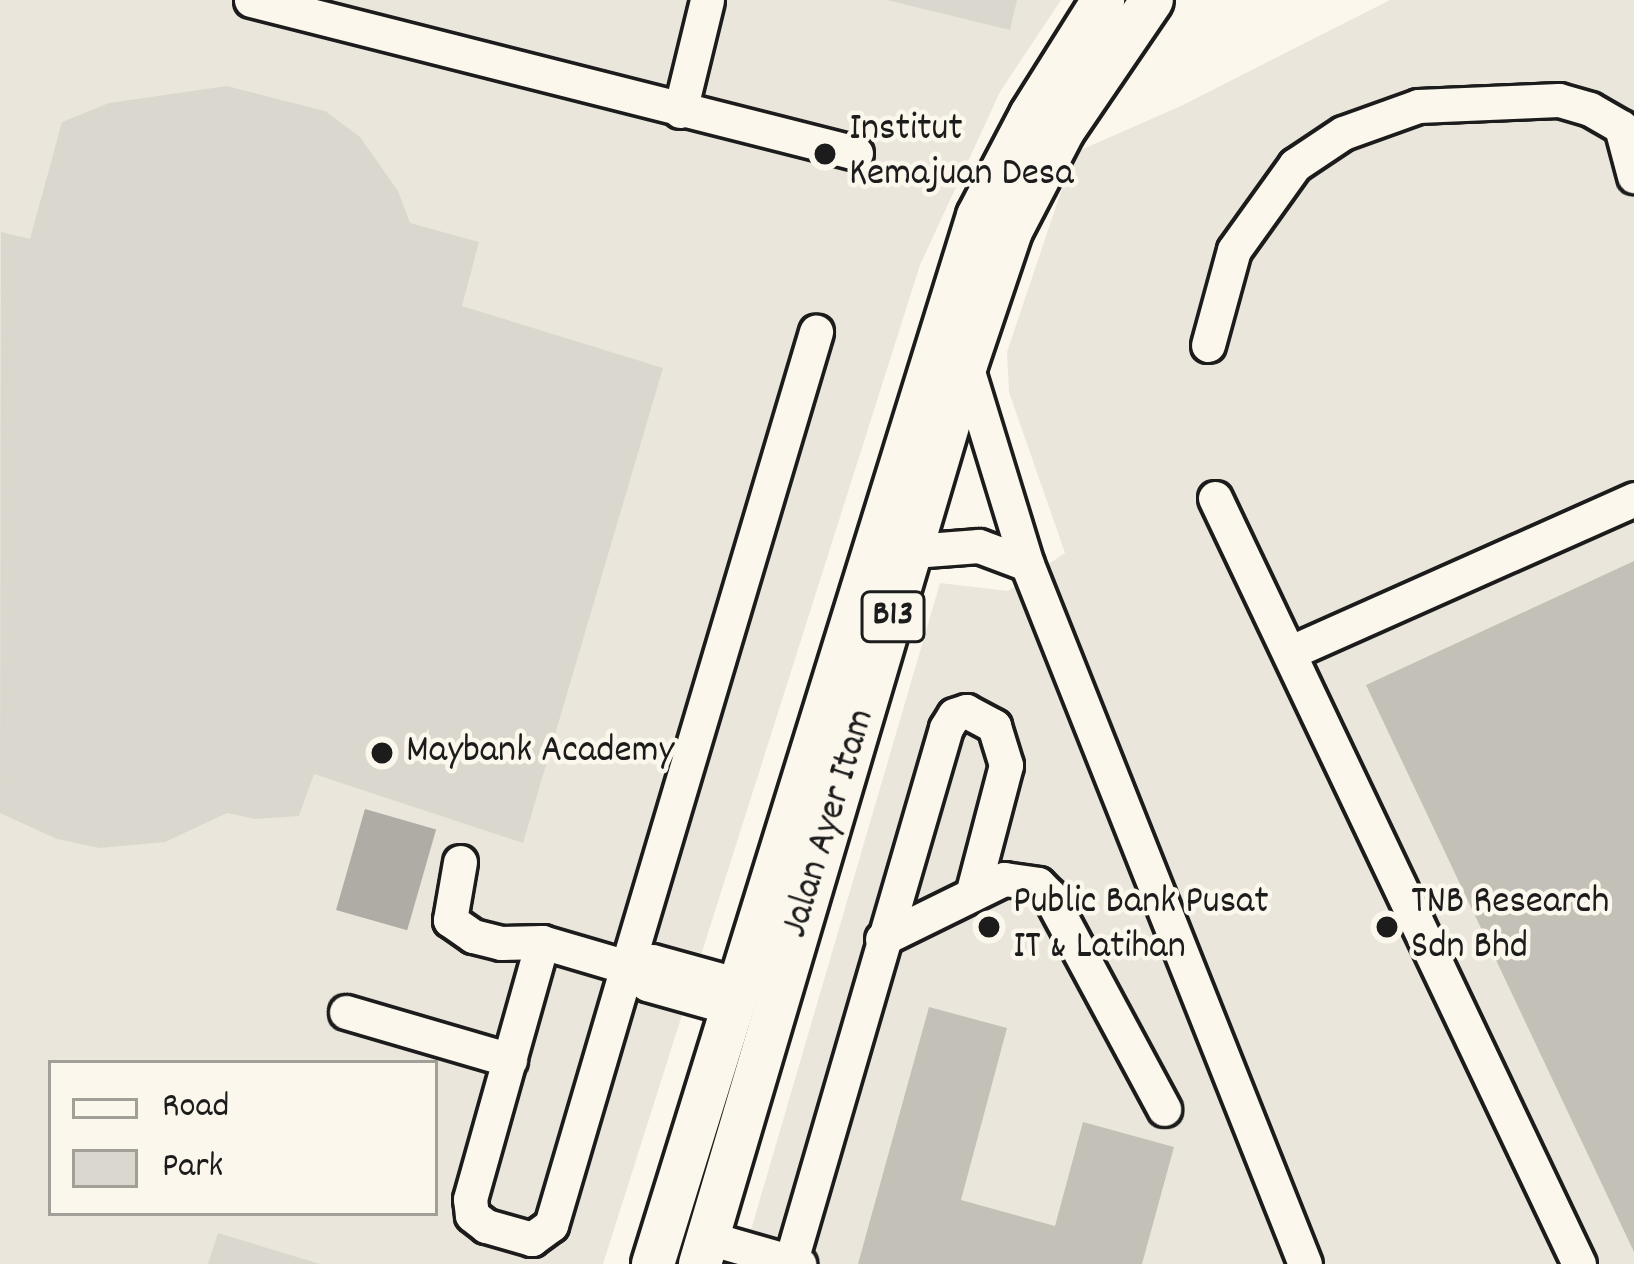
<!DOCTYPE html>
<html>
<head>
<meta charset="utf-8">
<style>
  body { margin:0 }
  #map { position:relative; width:1634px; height:1264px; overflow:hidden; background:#fbf7ec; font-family:Dekko,sans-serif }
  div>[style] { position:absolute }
  .built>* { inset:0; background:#eae6dc }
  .green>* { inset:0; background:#dad7ce }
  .water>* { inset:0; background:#afaca5; transform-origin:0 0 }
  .building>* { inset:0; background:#c3c0b8 }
  .roads { filter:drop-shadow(3px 0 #1c1c1c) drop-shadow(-3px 0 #1c1c1c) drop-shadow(0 3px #1c1c1c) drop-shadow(0 -3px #1c1c1c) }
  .minor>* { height:33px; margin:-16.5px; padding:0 16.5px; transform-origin:16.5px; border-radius:16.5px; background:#fbf7ec }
  .major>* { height:42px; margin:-21px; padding:0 21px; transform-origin:21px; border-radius:21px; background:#fbf7ec }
  .dots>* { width:33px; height:33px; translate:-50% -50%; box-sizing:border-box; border:6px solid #fbf7ec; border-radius:50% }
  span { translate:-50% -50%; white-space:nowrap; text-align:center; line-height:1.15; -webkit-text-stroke:9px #fbf7ec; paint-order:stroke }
  .shield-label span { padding:3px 9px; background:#fbf7ec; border:3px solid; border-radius:9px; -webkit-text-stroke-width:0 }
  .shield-label { font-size:36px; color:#1c1c1c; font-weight:700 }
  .poi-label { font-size:39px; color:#1c1c1c }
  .left { translate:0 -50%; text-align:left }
  .street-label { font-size:39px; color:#1c1c1c }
  .legend { position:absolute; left:48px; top:1060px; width:390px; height:156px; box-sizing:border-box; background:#fbf7ec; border:3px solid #a29f99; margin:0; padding:15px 21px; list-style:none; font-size:36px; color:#1c1c1c }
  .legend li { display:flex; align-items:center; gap:24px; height:60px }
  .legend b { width:60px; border:3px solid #a29f99 }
</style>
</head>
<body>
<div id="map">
  <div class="built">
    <i style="clip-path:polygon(evenodd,0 0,1061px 0,1000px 92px,920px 265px,603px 1264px,0 1264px,0 0,51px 1063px,435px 1063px,435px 1213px,51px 1213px,51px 1063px)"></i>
    <i style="clip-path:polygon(1390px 0,1634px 0,1634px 1264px,741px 1264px,940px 583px,1008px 591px,1065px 553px,1009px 392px,1007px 352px,1074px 153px,1183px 105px)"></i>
  </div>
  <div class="green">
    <i style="clip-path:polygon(887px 0,1017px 0,1010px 30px)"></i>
    <i style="clip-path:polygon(227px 86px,325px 111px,360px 137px,398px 191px,410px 223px,479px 242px,462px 306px,663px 368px,523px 843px,314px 774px,299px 816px,255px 819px,227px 813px,165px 842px,100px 848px,57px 839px,0 813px,1px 232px,30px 239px,62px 122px,109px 103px)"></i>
    <i style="clip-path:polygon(218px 1233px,320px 1264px,208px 1264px)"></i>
  </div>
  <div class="water">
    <i style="left:365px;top:809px;width:74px;height:105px;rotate:16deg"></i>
  </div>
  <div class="building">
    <i style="clip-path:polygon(1634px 561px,1634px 1252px,1366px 685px)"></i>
    <i style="clip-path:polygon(929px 1007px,1007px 1028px,961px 1200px,1055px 1226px,1083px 1122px,1174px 1147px,1142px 1264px,858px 1264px)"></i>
  </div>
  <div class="roads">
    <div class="minor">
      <i style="left:251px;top:0;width:624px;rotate:14.19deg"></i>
      <i style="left:680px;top:111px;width:114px;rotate:-76.3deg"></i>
      <i style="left:1208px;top:345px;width:98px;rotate:-74.7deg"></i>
      <i style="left:1234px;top:250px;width:105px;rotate:-54.3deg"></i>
      <i style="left:1295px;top:165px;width:58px;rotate:-33.7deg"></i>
      <i style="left:1343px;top:133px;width:80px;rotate:-19.8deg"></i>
      <i style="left:1418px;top:106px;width:141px;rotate:-2.4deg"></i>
      <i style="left:1559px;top:100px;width:32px;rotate:16deg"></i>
      <i style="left:1590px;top:109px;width:36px;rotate:30deg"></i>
      <i style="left:1621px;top:127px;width:51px;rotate:75.1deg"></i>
      <i style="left:966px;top:365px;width:208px;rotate:73deg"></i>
      <i style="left:1027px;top:564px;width:753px;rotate:68.34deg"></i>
      <i style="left:1215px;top:498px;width:848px;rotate:64.58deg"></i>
      <i style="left:913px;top:551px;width:66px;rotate:-4.3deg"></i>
      <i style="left:979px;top:546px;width:51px;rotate:20.6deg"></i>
      <i style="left:1291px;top:652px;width:376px;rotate:-24deg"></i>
      <i style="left:460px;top:862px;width:59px;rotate:99.8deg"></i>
      <i style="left:450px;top:920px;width:28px;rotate:35deg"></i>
      <i style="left:473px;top:936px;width:29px;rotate:14deg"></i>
      <i style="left:501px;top:943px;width:41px;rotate:-1.4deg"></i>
      <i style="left:882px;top:939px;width:136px;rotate:-26.2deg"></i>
      <i style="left:1004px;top:879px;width:34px;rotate:8deg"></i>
      <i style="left:1038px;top:884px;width:16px;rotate:45deg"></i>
      <i style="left:1049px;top:895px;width:243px;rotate:61.7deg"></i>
      <i style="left:627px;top:967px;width:269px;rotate:106.4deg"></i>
      <i style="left:551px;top:1225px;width:24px;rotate:144deg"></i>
      <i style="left:532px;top:1239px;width:48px;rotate:-164.2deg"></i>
      <i style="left:486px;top:1226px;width:18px;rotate:-142deg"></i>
      <i style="left:472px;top:1215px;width:16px;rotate:-97deg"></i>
      <i style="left:470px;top:1199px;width:267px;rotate:-74.3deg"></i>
      <i style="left:542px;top:942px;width:89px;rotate:16.4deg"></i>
      <i style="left:627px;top:967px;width:663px;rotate:-73.43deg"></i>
      <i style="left:627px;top:967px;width:26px;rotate:-13deg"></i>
      <i style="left:652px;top:961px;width:90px;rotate:15.4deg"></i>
      <i style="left:627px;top:967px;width:26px;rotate:40deg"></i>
      <i style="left:647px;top:984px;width:88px;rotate:15.8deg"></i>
      <i style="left:346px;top:1012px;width:171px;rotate:16.3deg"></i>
      <i style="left:708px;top:1238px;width:95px;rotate:15.9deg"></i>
      <i style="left:790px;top:1264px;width:558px;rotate:-73.77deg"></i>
      <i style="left:946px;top:728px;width:15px;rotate:-58deg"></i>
      <i style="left:954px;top:715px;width:13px;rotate:-18deg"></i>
      <i style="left:966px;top:711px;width:32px;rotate:28deg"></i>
      <i style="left:994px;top:726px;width:41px;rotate:72.9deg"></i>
      <i style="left:1006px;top:765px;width:134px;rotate:104.7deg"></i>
    </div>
    <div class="major">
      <i style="left:653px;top:1264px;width:1097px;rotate:-72.77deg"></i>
      <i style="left:978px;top:216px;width:114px;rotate:-62.3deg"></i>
      <i style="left:1031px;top:115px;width:136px;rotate:-57.9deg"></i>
      <i style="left:700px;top:1264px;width:938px;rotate:-73.52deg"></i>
      <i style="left:966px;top:365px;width:141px;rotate:-71.4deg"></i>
      <i style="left:1011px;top:231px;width:113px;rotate:-62.5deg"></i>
      <i style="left:1063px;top:131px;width:158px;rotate:-55.8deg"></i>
    </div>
  </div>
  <div class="dots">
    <i style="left:825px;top:154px;background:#1c1c1c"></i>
    <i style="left:382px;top:753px;background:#1c1c1c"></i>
    <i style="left:989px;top:927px;background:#1c1c1c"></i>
    <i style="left:1387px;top:927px;background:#1c1c1c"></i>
  </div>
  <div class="shield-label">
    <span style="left:893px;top:617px">B13</span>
  </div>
  <div class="poi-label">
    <span class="left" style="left:849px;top:154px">Institut<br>Kemajuan Desa</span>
    <span class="left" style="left:406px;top:753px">Maybank Academy</span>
    <span class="left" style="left:1013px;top:927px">Public Bank Pusat<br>IT &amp; Latihan</span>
    <span class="left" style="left:1411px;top:927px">TNB Research<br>Sdn Bhd</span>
  </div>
  <div class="street-label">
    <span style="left:831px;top:824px;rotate:-73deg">Jalan Ayer Itam</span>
  </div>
  <ul class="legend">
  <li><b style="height:15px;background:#fbf7ec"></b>Road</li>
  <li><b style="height:33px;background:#dad7ce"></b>Park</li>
  </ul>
</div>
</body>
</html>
